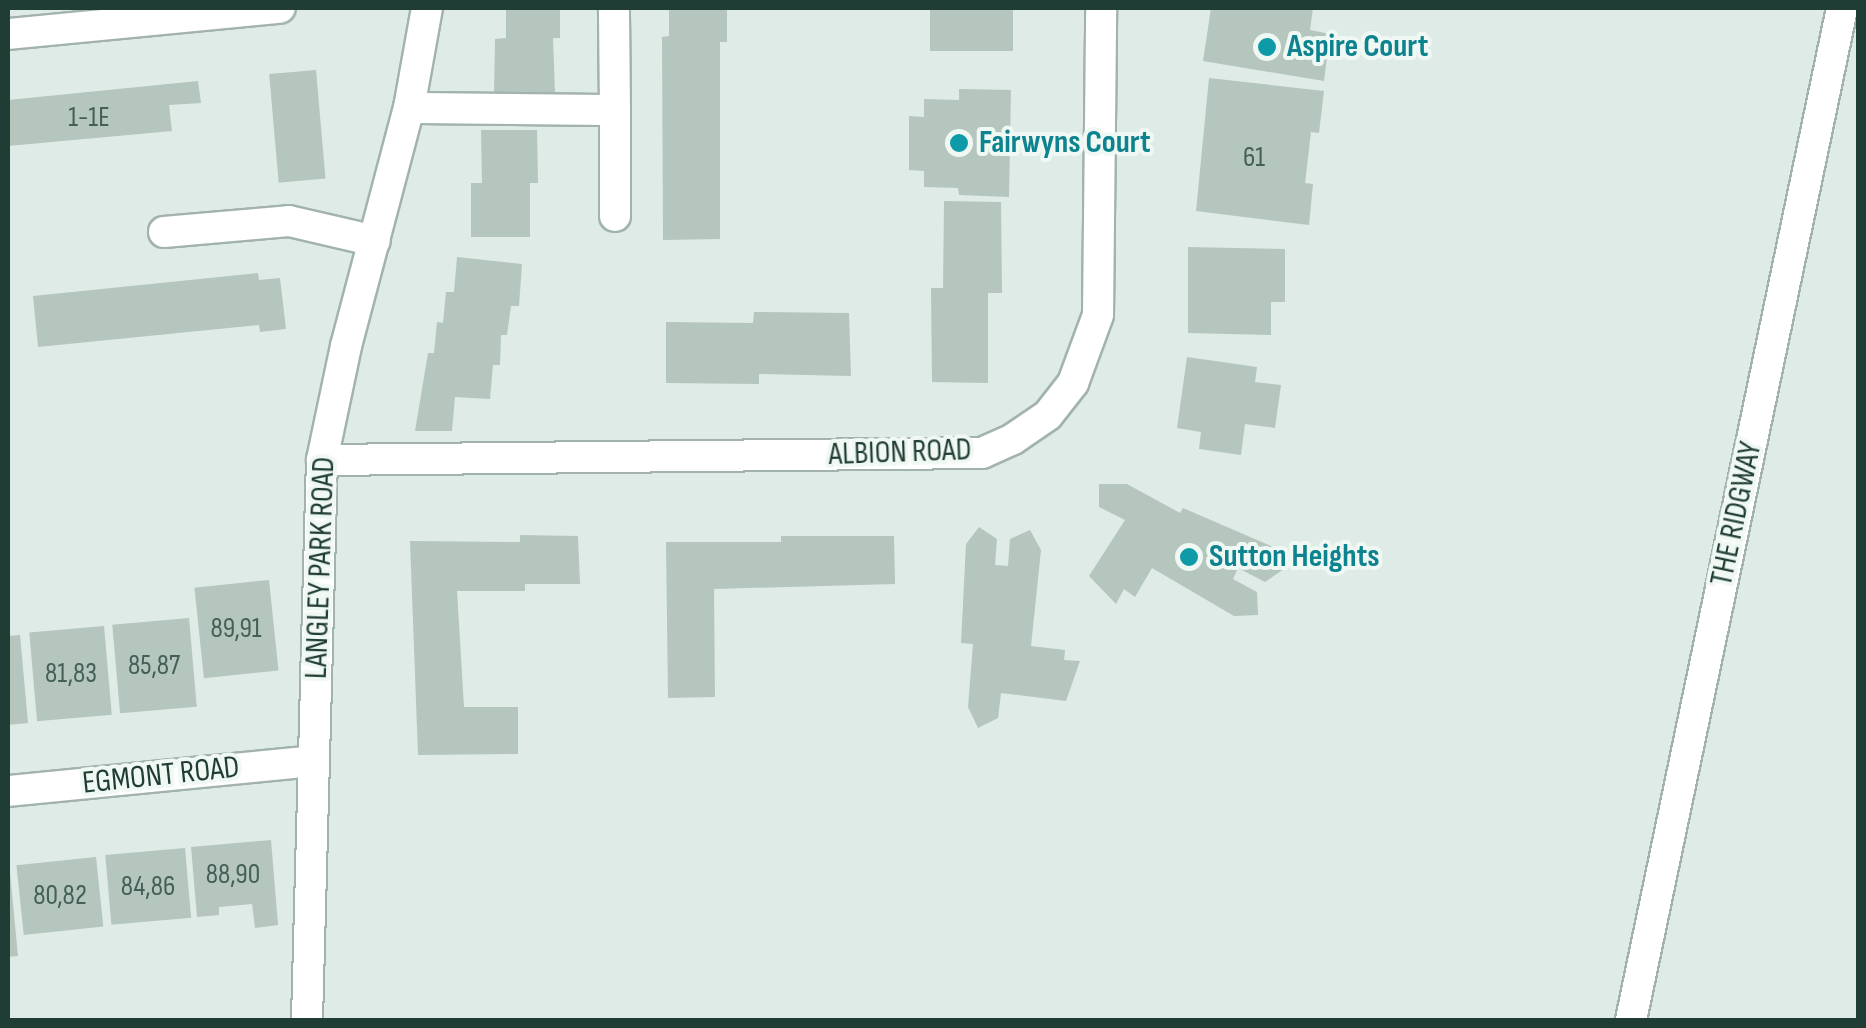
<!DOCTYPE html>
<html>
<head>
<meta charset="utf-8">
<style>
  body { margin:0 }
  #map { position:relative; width:1866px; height:1028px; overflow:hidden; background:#dfebe6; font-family:"Sofia Sans Condensed",sans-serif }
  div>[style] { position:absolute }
  .building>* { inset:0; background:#b4c6be; transform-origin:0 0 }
  .roads { filter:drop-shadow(2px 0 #a2b3ad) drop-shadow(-2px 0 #a2b3ad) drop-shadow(0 2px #a2b3ad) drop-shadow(0 -2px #a2b3ad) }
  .minor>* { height:30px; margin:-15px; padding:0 15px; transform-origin:15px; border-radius:15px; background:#fff }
  .dots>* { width:28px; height:28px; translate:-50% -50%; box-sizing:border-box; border:5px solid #f0f8f3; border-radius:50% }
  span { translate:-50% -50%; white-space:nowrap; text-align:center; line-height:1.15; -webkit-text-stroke:8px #f0f8f3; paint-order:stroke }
  .number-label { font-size:28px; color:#445f56 }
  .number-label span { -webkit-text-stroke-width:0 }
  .culture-label { font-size:32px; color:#0d838f; font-weight:700 }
  .left { translate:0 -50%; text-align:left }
  .street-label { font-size:32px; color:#1f3d34 }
  .frame { position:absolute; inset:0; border:10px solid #1f3d34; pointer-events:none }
</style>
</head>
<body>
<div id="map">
  <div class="building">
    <i style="clip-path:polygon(506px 8px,560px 8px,560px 38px,553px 38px,555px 92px,494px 92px,495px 39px,506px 38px)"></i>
    <i style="clip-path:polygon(669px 8px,727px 8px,727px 42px,720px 42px,720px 239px,663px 240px,662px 37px,669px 36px)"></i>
    <i style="left:930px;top:8px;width:83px;height:43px"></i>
    <i style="clip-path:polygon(1211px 8px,1313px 8px,1310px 30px,1330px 34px,1324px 81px,1203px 61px)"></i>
    <i style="left:316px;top:70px;width:109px;height:47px;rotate:85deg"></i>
    <i style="clip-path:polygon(1209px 78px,1324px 91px,1319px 133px,1311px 132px,1305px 183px,1313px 184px,1309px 225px,1196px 211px)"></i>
    <i style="clip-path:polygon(198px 81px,201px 103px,169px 105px,172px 131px,8px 146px,8px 100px)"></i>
    <i style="clip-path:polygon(959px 89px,1011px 90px,1009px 197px,959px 195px,958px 188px,924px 187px,924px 171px,909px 170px,909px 116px,924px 117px,924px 99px,959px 100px)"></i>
    <i style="clip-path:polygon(481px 130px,537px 130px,538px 183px,530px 183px,530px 237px,471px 237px,471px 183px,482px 183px)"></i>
    <i style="clip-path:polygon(944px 201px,1001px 202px,1002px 293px,988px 293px,988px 383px,932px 382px,931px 288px,943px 288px)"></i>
    <i style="clip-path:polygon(1188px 247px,1285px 249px,1285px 302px,1271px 302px,1271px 335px,1188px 333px)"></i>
    <i style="clip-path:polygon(457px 257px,522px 264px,519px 306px,511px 306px,507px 335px,501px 335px,500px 365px,493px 365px,490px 399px,455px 397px,452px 431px,415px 431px,428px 353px,434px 353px,437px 322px,443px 323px,446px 292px,454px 292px)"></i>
    <i style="clip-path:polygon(258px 273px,259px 280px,280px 278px,286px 329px,260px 332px,259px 325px,38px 347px,33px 296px)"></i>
    <i style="clip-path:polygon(754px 312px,849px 313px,851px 376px,759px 374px,759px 384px,666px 383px,666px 322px,753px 323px)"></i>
    <i style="clip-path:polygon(1187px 357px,1257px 367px,1255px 382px,1281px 385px,1275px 428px,1245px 424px,1241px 455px,1199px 449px,1201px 432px,1177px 428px)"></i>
    <i style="clip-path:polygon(1099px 484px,1127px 484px,1180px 513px,1183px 508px,1271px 546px,1284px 569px,1265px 582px,1238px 568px,1233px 579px,1257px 592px,1258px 615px,1234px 616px,1152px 568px,1135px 597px,1124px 589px,1116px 604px,1089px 576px,1125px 520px,1099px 507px)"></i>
    <i style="clip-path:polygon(979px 527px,997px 539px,995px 565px,1008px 566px,1010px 539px,1030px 530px,1041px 550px,1031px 646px,1065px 650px,1064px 660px,1080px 661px,1066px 701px,1001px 693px,998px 718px,978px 728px,968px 707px,973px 644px,961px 643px,966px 544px)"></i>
    <i style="clip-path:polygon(520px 535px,578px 536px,580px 584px,525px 584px,525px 591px,457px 591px,464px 707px,518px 707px,518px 754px,418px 755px,410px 541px,520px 542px)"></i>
    <i style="clip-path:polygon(781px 536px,894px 536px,895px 584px,714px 589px,715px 697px,668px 698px,666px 542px,781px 542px)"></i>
    <i style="left:269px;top:580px;width:91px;height:75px;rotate:84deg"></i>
    <i style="left:189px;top:618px;width:89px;height:77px;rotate:85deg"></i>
    <i style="left:104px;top:626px;width:89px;height:75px;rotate:85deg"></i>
    <i style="clip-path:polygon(20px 635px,28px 723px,8px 725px,8px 636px)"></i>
    <i style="clip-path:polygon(271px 840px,278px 925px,255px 928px,252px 904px,219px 907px,219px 915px,197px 917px,191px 847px)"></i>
    <i style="left:185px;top:848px;width:70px;height:80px;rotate:85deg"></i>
    <i style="left:96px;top:857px;width:70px;height:80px;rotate:84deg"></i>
    <i style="clip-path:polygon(10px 872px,18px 956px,8px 957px,8px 873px)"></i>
  </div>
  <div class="roads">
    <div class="minor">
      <i style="left:8px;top:34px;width:273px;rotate:-5.5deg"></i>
      <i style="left:409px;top:108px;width:206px;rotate:0.6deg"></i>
      <i style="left:615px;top:110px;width:102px;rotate:-90.6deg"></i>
      <i style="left:615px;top:216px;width:106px;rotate:-90deg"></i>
      <i style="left:164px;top:232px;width:125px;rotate:-5deg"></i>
      <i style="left:289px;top:221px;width:88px;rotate:13.1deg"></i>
      <i style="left:322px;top:460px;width:660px;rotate:-0.61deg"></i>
      <i style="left:982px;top:453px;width:34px;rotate:-24deg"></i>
      <i style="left:1013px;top:439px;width:42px;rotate:-34.4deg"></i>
      <i style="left:1048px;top:415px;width:41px;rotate:-52deg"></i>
      <i style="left:1073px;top:383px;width:72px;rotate:-69.8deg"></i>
      <i style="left:1098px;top:315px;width:307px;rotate:-89.4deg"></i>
      <i style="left:8px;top:791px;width:307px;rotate:-5.6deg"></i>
      <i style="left:307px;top:1020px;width:560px;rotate:-88.47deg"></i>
      <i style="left:322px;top:460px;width:116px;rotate:-78.1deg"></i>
      <i style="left:346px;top:346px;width:246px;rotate:-75.2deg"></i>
      <i style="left:409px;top:108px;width:102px;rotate:-79.8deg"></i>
      <i style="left:1631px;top:1020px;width:1034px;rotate:-78.22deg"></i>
    </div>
  </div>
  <div class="dots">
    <i style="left:1267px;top:47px;background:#0f9aa8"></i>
    <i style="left:959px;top:143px;background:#0f9aa8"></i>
    <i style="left:1189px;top:557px;background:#0f9aa8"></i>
  </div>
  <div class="number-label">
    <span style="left:89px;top:118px">1-1E</span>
    <span style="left:1254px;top:158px">61</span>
    <span style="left:236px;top:629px">89,91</span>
    <span style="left:154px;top:666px">85,87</span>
    <span style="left:71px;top:674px">81,83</span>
    <span style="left:233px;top:875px">88,90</span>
    <span style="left:148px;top:887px">84,86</span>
    <span style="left:60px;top:896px">80,82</span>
  </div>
  <div class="culture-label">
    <span class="left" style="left:1287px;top:47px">Aspire Court</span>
    <span class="left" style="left:979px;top:143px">Fairwyns Court</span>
    <span class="left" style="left:1209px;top:557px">Sutton Heights</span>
  </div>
  <div class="street-label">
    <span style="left:900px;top:453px;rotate:-2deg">ALBION ROAD</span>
    <span style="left:1737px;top:514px;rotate:-78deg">THE RIDGWAY</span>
    <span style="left:321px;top:568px;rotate:-88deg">LANGLEY PARK ROAD</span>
    <span style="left:161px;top:776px;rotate:-6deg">EGMONT ROAD</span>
  </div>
  <div class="frame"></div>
</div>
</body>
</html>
